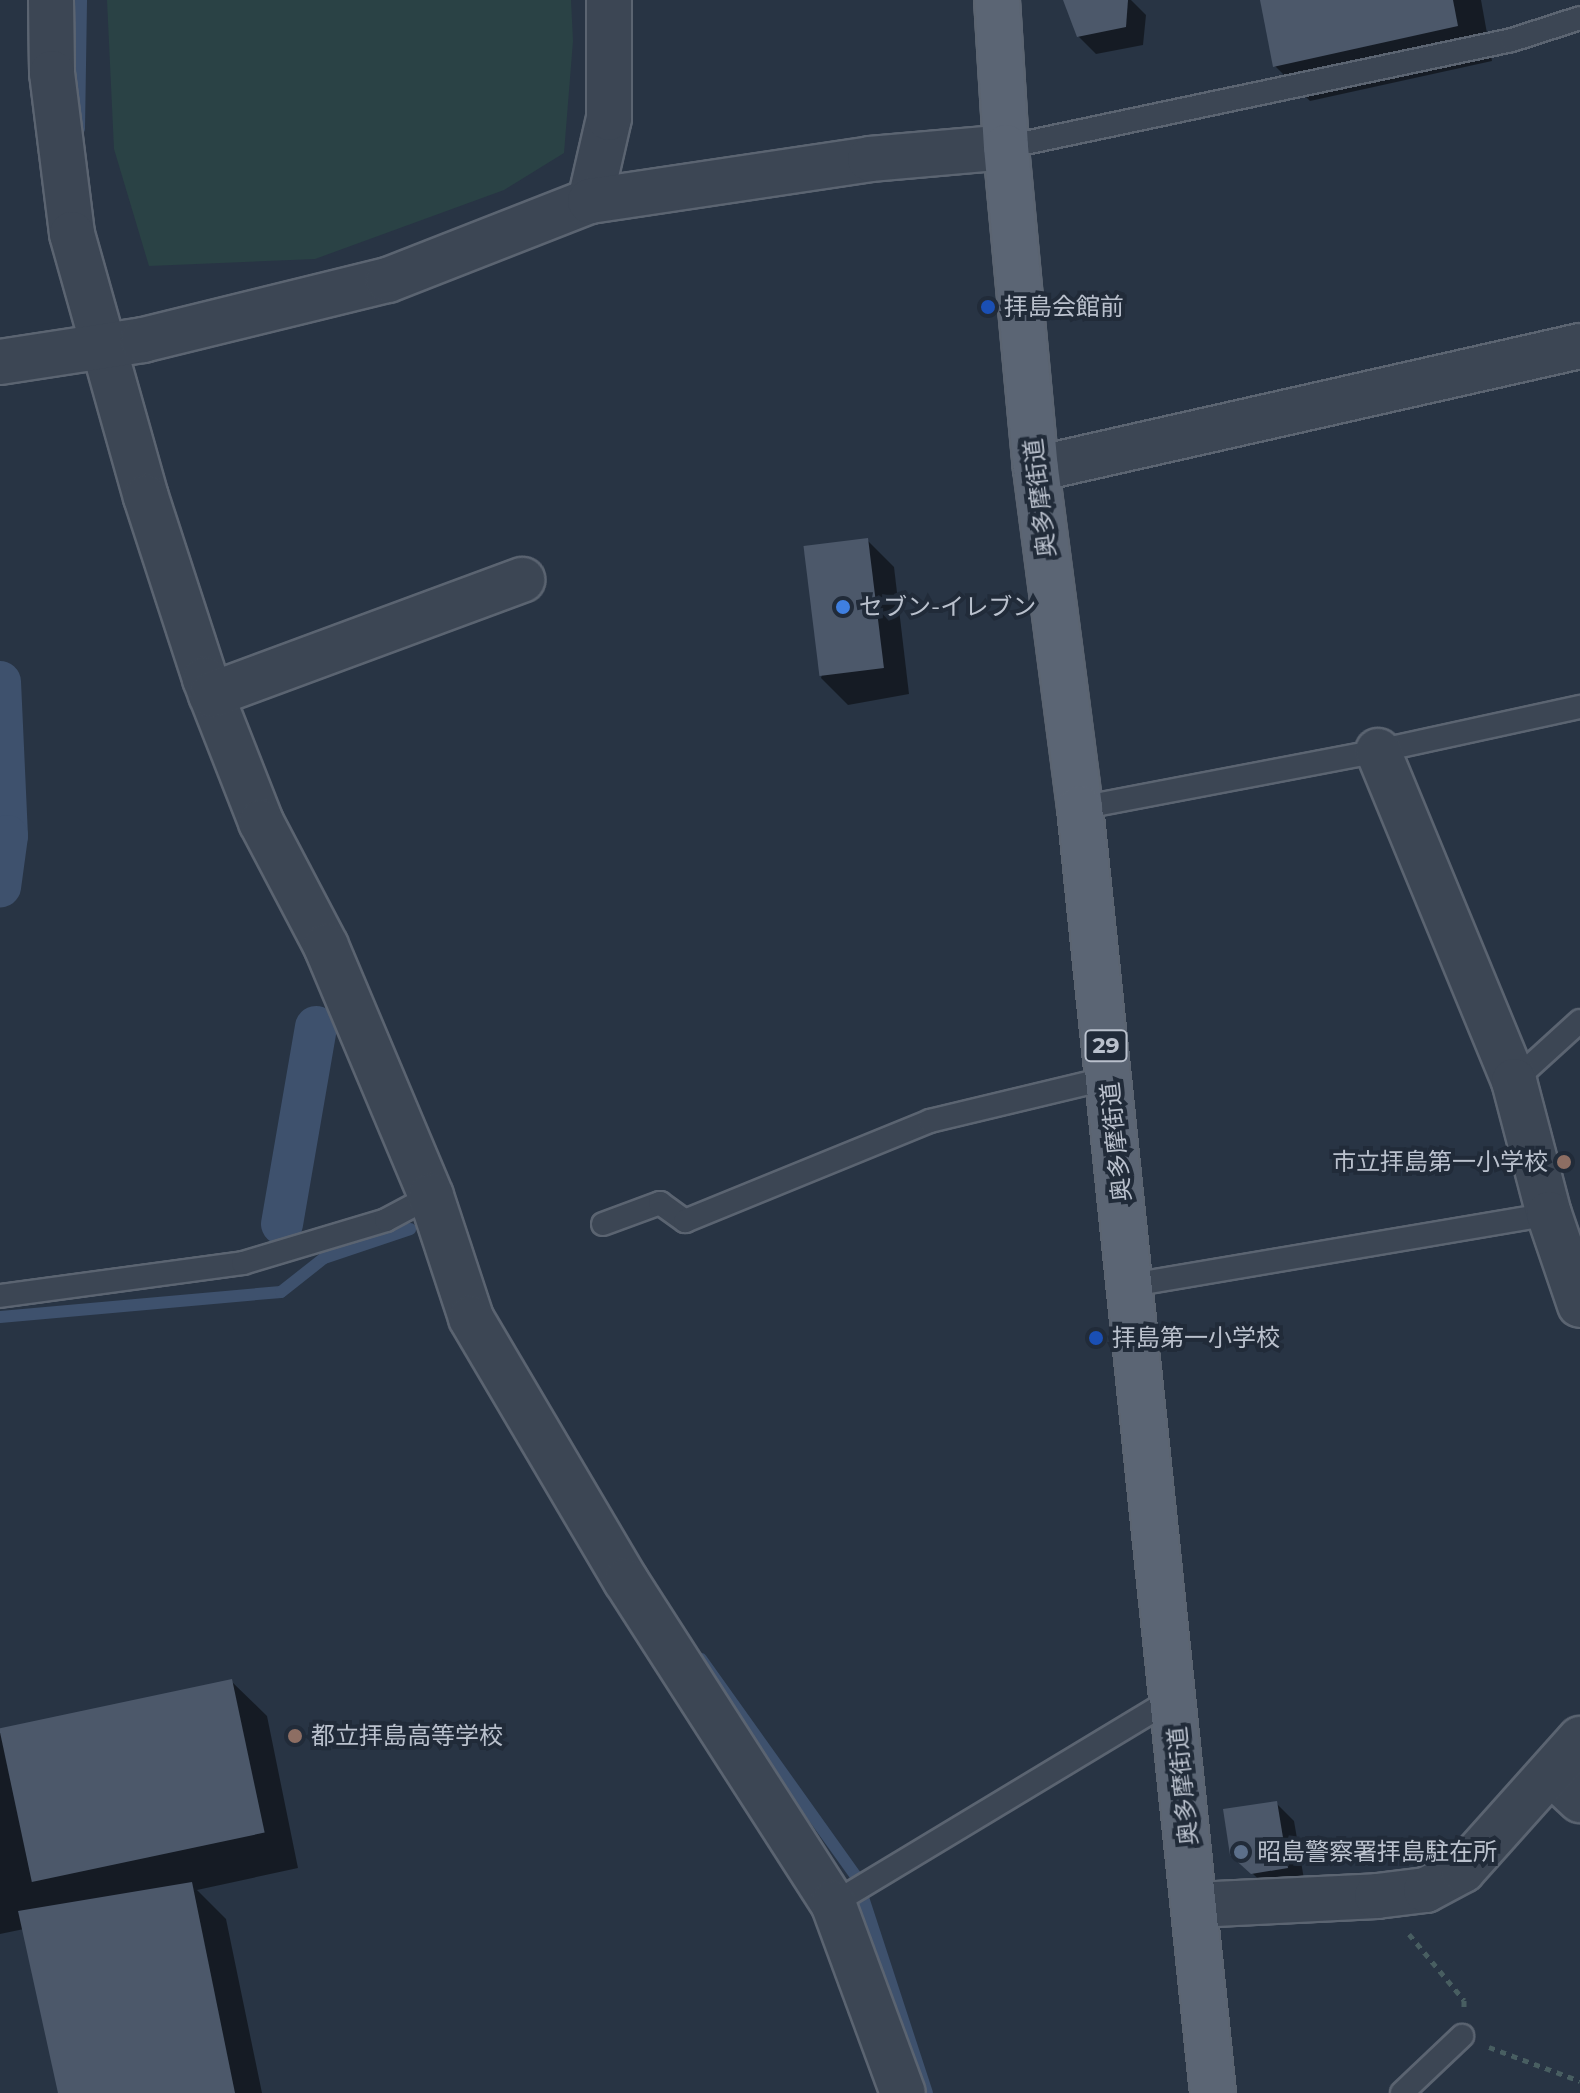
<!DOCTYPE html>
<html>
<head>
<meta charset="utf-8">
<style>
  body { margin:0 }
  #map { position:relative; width:1580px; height:2093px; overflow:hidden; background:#283444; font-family:Montserrat,"Noto Sans JP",sans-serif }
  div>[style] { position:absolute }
  .green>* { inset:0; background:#2a4245 }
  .shadow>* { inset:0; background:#0007 }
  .stream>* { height:12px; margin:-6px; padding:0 6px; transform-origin:6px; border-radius:6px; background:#3e516d }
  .canal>* { height:42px; margin:-21px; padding:0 21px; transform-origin:21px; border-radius:21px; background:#3e516d }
  .building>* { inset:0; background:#4c586a; transform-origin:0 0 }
  .path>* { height:5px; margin-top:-2.5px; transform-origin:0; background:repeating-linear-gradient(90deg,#485e61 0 6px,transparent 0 12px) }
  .roads { filter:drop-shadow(2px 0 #5b6471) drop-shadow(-2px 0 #5b6471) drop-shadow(0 2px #5b6471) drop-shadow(0 -2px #5b6471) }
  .service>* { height:22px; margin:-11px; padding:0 11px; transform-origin:11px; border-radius:11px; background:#3c4654 }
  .minor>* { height:44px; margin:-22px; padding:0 22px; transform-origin:22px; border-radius:22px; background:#3c4654 }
  .tertiary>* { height:44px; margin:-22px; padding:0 22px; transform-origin:22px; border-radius:22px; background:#3c4654 }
  .primary>* { height:44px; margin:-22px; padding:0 22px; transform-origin:22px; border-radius:22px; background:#5b6574 }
  .dots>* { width:22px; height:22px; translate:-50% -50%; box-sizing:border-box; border:4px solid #212b39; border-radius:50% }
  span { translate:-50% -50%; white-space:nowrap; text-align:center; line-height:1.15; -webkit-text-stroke:8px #212b39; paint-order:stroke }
  .shield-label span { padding:2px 6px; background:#212b39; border:2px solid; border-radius:6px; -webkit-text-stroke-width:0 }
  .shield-label { font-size:22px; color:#bac1cd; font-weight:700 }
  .poi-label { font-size:24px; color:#bac1cd }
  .left { translate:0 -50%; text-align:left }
  .right { translate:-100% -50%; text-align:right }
  .street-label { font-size:24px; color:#bac1cd }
</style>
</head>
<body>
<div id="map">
  <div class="green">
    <i style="clip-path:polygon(107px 0,571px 0,573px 41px,564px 153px,504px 190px,315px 259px,149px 266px,114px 149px)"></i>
  </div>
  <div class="shadow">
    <i style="clip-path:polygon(1087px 0,1131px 0,1146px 15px,1143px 45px,1096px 54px,1078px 36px)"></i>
    <i style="clip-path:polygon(1262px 0,1481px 0,1492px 61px,1310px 101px,1275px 66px)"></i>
    <i style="clip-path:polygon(867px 540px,894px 567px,909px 694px,848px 705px,821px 678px)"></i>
    <i style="clip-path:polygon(232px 1682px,267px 1716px,298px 1868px,197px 1890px,226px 1919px,262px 2093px,60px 2093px,24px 1929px,0 1934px,0 1733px)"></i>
    <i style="clip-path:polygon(1276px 1803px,1294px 1821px,1305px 1885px,1271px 1891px,1232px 1854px)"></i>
  </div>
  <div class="stream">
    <i style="left:79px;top:129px;width:129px;rotate:-89.1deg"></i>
    <i style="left:0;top:1317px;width:282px;rotate:-5.1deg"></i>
    <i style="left:281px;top:1292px;width:55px;rotate:-38.3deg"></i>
    <i style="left:324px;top:1258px;width:91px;rotate:-18.6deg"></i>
    <i style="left:701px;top:1659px;width:267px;rotate:54.5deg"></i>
    <i style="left:856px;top:1876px;width:228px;rotate:71.9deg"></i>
  </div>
  <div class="canal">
    <i style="left:0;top:682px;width:154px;rotate:87.4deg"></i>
    <i style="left:7px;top:836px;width:51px;rotate:97.8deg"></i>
    <i style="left:282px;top:1224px;width:200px;rotate:-80.2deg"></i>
  </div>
  <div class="building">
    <i style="clip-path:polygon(1063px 0,1128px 0,1126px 27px,1077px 37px)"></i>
    <i style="clip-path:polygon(1260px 0,1453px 0,1458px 26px,1273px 67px)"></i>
    <i style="left:868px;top:538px;width:131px;height:65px;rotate:83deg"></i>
    <i style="left:232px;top:1679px;width:157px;height:238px;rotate:78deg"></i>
    <i style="clip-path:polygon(1277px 1801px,1288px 1868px,1251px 1874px,1230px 1855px,1223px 1809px)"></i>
    <i style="clip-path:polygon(192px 1882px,235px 2093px,58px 2093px,18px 1911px)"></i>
  </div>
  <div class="path">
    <i style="left:1409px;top:1934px;width:86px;rotate:50.2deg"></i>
    <i style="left:1464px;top:2000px;width:8px;rotate:90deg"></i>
    <i style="left:1489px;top:2047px;width:97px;rotate:20.5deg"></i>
  </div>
  <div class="roads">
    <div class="service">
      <i style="left:1006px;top:147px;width:517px;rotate:-11.94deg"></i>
      <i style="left:1512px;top:40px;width:71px;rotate:-17.9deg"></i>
      <i style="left:1080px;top:808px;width:303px;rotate:-10.8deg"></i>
      <i style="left:1378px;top:751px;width:207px;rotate:-12.3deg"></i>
      <i style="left:1514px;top:1081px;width:89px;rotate:-42.3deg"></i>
      <i style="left:603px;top:1224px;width:61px;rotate:-20.2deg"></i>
      <i style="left:660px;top:1203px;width:31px;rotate:36deg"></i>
      <i style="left:685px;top:1221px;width:265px;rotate:-22.2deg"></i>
      <i style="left:930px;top:1121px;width:184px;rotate:-13.5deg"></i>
      <i style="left:1131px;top:1285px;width:424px;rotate:-9.6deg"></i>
      <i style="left:0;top:1296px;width:245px;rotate:-7.7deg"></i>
      <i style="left:243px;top:1263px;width:149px;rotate:-16.7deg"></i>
      <i style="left:386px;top:1220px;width:51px;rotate:-28.1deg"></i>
      <i style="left:836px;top:1902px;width:395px;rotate:-31.1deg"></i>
      <i style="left:1402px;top:2093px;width:83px;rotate:-43.5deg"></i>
    </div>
    <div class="minor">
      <i style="left:51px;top:0;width:73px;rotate:89.2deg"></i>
      <i style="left:52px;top:73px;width:162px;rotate:82.9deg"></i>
      <i style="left:72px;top:234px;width:273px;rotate:74.3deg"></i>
      <i style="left:146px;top:497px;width:191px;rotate:72deg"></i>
      <i style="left:205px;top:679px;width:154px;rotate:68.6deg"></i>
      <i style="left:261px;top:822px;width:140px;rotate:62.3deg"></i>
      <i style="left:326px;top:946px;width:271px;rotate:67.2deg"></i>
      <i style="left:431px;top:1196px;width:128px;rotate:71.8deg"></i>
      <i style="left:471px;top:1318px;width:305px;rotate:59.5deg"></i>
      <i style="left:626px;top:1581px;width:383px;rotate:57.3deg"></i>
      <i style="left:833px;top:1903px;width:202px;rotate:69.8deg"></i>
      <i style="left:590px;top:201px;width:85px;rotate:-77.1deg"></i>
      <i style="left:609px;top:118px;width:118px;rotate:-90deg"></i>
      <i style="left:0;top:362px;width:145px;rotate:-8.7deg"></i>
      <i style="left:143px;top:340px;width:252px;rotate:-13.8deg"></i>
      <i style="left:388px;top:280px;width:217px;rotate:-21.4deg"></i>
      <i style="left:590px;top:201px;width:283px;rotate:-8.5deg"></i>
      <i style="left:870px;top:159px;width:137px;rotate:-5deg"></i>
      <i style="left:211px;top:695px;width:332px;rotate:-20.3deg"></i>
      <i style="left:1378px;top:751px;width:357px;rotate:67.6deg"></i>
      <i style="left:1514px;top:1081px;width:138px;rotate:75.3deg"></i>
      <i style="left:1549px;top:1214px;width:96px;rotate:71.2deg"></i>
      <i style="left:1551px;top:1773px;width:40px;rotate:43deg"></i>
      <i style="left:1195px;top:1905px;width:182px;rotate:-2.8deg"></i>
      <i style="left:1377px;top:1896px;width:49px;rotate:-7deg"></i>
      <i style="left:1426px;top:1890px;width:42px;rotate:-28.4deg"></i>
      <i style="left:1463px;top:1870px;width:176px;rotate:-48.2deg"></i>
    </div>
    <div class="tertiary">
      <i style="left:1036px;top:469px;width:558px;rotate:-12.74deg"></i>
    </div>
    <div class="primary">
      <i style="left:997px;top:0;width:147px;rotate:86.5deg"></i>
      <i style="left:1006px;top:147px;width:323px;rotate:84.7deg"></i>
      <i style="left:1036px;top:469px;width:342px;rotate:82.6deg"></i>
      <i style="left:1080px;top:808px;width:1292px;rotate:84.09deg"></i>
    </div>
  </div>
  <div class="dots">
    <i style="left:988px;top:307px;background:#1a4fb4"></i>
    <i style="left:843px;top:607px;background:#3f7fe0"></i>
    <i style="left:1564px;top:1162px;background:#8d6e63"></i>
    <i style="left:1096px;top:1338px;background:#1a4fb4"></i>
    <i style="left:295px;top:1736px;background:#8d6e63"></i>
    <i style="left:1241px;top:1852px;background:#5c6f8a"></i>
  </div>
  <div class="shield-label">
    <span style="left:1106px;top:1046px">29</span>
  </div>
  <div class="poi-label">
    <span class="left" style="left:1004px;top:307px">拝島会館前</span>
    <span class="left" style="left:859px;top:607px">セブン-イレブン</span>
    <span class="right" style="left:1548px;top:1162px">市立拝島第一小学校</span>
    <span class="left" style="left:1112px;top:1338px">拝島第一小学校</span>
    <span class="left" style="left:311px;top:1736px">都立拝島高等学校</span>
    <span class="left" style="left:1257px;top:1852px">昭島警察署拝島駐在所</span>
  </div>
  <div class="street-label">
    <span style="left:1040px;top:498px;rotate:-97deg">奥多摩街道</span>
    <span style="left:1116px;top:1142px;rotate:-96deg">奥多摩街道</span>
    <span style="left:1183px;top:1786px;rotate:-96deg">奥多摩街道</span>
  </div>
</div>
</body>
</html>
